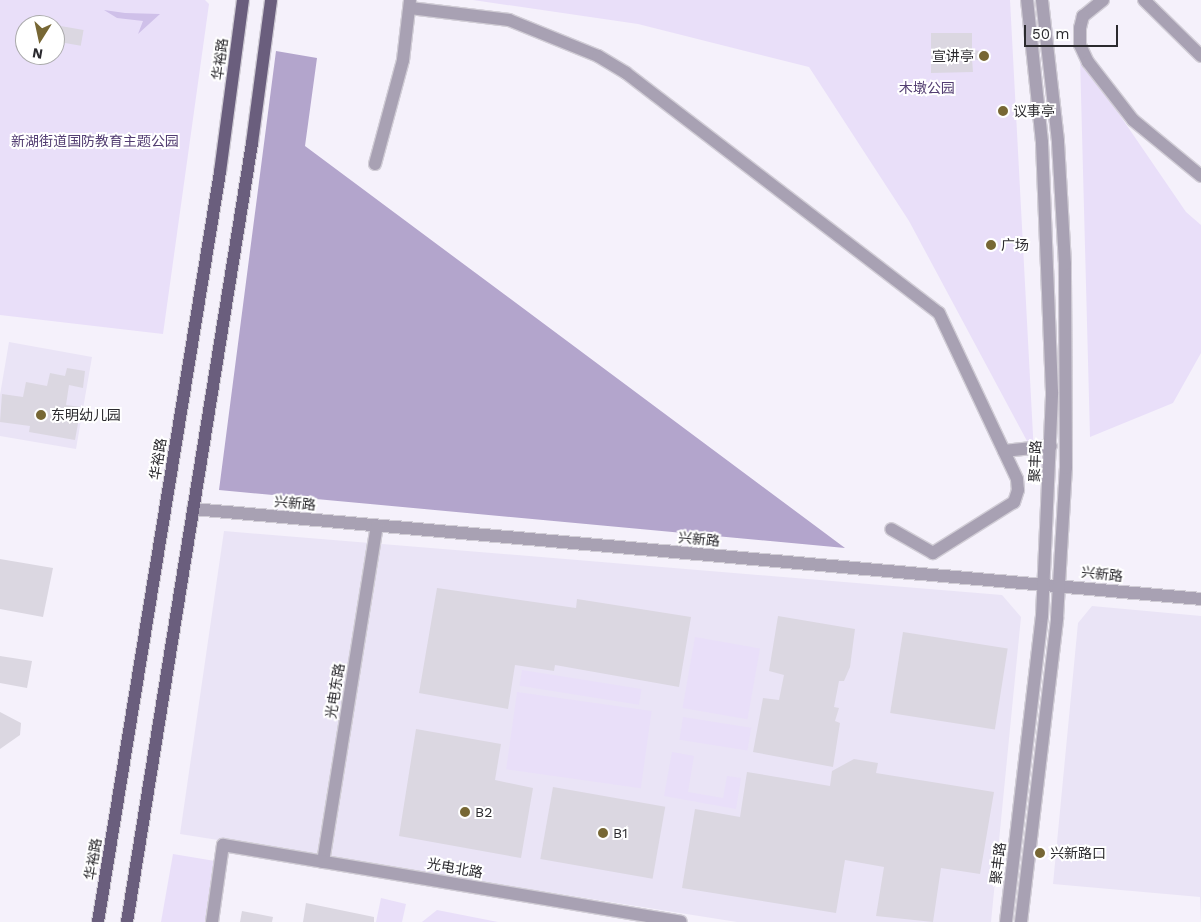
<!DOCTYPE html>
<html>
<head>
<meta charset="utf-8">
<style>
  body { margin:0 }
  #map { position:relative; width:1201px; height:922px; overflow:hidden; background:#f5f1fb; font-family:"Work Sans","Noto Sans SC",sans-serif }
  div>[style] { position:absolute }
  .built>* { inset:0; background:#eae4f6 }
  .green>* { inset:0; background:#e9dff9; transform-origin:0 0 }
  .forest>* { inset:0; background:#b3a5cc }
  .water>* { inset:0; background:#cfc0e9 }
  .building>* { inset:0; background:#dbd7e1; transform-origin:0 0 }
  .roads { filter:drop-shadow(1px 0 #d1cdd6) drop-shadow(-1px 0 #d1cdd6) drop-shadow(0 1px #d1cdd6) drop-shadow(0 -1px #d1cdd6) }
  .minor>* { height:12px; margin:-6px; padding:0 6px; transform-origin:6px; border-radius:6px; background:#a8a1b3 }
  .major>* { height:12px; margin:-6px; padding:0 6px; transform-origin:6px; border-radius:6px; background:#6a5e7d }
  .dots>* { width:14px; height:14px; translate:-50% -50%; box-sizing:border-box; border:2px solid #fff; border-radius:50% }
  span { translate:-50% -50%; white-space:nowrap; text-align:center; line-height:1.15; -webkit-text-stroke:4px #fff; paint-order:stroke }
  .poi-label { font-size:14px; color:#2b2a2e }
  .right { translate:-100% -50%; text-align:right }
  .left { translate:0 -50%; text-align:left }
  .street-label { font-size:14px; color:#2b2a2e }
  .park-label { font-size:14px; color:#533e72 }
  .north { position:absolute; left:15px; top:15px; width:50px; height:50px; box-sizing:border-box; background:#fff; border:1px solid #aaaaab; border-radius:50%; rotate:190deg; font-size:14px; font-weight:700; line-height:20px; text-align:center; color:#2b2a2e }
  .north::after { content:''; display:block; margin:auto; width:18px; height:22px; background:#776734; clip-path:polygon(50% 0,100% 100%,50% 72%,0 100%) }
  .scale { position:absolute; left:1024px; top:25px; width:94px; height:22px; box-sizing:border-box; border:2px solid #2b2a2e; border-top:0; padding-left:6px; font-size:15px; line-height:18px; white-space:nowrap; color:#2b2a2e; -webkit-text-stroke:4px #fff; paint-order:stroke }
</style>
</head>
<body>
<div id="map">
  <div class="built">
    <i style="clip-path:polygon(9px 342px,92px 357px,76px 449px,0 436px,0 395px)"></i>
    <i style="clip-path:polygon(224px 531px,1002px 595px,1021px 617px,991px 922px,737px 922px,180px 834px)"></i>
    <i style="clip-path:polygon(1092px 606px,1201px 616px,1201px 922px,1200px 897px,1053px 884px,1078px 623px)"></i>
  </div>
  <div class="green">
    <i style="clip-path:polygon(evenodd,0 0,205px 0,209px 4px,163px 334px,0 315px,0 0,25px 25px,55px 25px,55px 55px,25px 55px,25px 25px)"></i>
    <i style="clip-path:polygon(473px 0,1010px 0,1034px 454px,909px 221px,809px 67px,638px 24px)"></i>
    <i style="clip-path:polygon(1080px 57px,1186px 212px,1201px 225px,1201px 353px,1173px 403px,1090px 437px)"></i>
    <i style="left:695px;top:637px;width:66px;height:72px;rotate:10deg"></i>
    <i style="left:522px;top:670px;width:121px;height:16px;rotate:9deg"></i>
    <i style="left:517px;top:692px;width:136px;height:78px;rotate:8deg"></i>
    <i style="left:683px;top:717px;width:69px;height:23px;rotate:9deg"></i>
    <i style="clip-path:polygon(672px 752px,694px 756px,688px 792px,723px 798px,727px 776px,741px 778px,736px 809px,664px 796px)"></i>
    <i style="clip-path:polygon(173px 854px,215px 861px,207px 922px,161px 922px)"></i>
    <i style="clip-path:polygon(381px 898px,406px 904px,402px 922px,376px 922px)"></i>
    <i style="clip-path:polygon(437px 910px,498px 922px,422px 922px)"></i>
  </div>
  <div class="forest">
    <i style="clip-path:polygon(276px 51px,317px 58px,305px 146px,845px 548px,219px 490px)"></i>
  </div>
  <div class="water">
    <i style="clip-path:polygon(104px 10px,125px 13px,160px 14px,138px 34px,143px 21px,117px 18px)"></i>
  </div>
  <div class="building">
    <i style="left:55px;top:25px;width:29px;height:16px;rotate:10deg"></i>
    <i style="clip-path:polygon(931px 33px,972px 33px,972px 50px,989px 52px,988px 62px,972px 59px,973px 72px,931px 73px)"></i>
    <i style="clip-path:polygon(67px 368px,85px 371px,83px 388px,69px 385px,66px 405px,81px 407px,75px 440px,29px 432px,30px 426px,0 422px,2px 394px,23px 397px,26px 382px,47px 386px,50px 373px,65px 376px)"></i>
    <i style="clip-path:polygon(0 559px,53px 568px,43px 617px,0 609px)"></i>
    <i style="clip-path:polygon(437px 588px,576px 608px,577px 599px,691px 617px,679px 687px,555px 665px,554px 671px,515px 665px,508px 709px,419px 693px)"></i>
    <i style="clip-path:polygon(778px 616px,855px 629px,850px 667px,844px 681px,839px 681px,834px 707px,839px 708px,835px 721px,840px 723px,833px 767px,753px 752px,763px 698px,779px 700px,784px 675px,769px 671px)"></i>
    <i style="left:903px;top:632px;width:106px;height:82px;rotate:9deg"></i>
    <i style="clip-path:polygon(0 656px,32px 661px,27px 688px,0 683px)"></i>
    <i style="clip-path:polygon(0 712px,21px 723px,20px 735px,0 749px)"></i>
    <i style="clip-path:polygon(416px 729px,501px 744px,495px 780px,533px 788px,521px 858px,399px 836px)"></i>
    <i style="clip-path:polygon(854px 759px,878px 763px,876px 773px,994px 792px,980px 874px,941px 868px,933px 922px,876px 916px,884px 867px,845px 860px,836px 913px,682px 888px,695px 809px,740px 817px,747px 772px,830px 786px,832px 771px)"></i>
    <i style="left:553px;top:787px;width:114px;height:73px;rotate:10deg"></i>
    <i style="clip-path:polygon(306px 903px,374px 917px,374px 922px,303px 922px)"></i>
    <i style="clip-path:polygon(242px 911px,273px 917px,272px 922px,240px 922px)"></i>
  </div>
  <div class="roads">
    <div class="minor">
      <i style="left:1103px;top:0;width:26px;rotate:141deg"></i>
      <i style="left:1083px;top:16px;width:12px;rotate:104deg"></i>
      <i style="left:1080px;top:28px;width:17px;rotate:90deg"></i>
      <i style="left:1080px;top:45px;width:19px;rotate:65deg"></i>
      <i style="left:1088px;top:62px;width:73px;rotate:52.2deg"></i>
      <i style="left:1133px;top:120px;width:88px;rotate:39.5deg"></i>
      <i style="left:1144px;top:0;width:80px;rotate:44.5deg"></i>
      <i style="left:410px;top:8px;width:100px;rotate:6.9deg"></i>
      <i style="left:509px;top:20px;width:96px;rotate:22deg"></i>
      <i style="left:598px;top:56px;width:33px;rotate:31deg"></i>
      <i style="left:626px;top:73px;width:394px;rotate:37.5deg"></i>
      <i style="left:939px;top:313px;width:183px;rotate:64.8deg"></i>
      <i style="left:1017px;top:479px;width:11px;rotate:85deg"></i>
      <i style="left:1018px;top:490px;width:13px;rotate:108deg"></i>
      <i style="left:1014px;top:502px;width:96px;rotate:147.8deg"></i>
      <i style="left:933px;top:553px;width:48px;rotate:-150.3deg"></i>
      <i style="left:375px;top:164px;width:108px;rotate:-74.9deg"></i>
      <i style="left:403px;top:60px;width:60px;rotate:-83.3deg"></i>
      <i style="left:1004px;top:451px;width:47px;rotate:-6.1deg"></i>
      <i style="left:193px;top:509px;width:1012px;rotate:5.1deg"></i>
      <i style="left:323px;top:862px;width:340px;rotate:-80.9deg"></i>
      <i style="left:212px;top:922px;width:78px;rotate:-81.9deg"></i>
      <i style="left:223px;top:845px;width:464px;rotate:9.5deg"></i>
      <i style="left:1006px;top:922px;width:308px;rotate:-83.3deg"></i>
      <i style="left:1042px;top:616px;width:224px;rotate:-87.4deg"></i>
      <i style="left:1052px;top:392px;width:250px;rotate:-92.3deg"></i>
      <i style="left:1042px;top:142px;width:143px;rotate:-96deg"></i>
      <i style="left:1021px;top:922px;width:306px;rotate:-83.2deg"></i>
      <i style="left:1057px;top:618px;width:150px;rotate:-86.6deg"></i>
      <i style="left:1066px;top:468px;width:204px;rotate:-90.3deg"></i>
      <i style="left:1065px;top:264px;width:123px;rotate:-93.3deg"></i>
      <i style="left:1058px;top:141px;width:142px;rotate:-96.5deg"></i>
    </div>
    <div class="major">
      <i style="left:98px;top:922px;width:760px;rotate:-80.76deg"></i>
      <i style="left:220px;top:172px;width:174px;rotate:-82.4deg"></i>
      <i style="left:127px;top:922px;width:789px;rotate:-80.88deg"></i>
      <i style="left:252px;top:143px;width:144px;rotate:-82.4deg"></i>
    </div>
  </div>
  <div class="dots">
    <i style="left:984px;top:56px;background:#776734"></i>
    <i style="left:1003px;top:111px;background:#776734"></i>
    <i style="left:991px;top:245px;background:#776734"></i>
    <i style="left:41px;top:415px;background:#776734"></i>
    <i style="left:465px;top:812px;background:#776734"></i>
    <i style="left:603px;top:833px;background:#776734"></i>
    <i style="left:1040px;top:853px;background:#776734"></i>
  </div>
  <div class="poi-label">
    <span class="right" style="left:974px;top:56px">宣讲亭</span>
    <span class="left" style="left:1013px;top:111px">议事亭</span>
    <span class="left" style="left:1001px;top:245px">广场</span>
    <span class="left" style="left:51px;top:415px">东明幼儿园</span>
    <span class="left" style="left:475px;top:812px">B2</span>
    <span class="left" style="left:613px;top:833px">B1</span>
    <span class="left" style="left:1050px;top:853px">兴新路口</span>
  </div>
  <div class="street-label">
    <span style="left:220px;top:59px;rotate:-83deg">华裕路</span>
    <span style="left:158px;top:459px;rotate:-81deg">华裕路</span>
    <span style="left:1035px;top:461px;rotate:-88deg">聚丰路</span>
    <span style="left:295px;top:503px;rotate:5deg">兴新路</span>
    <span style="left:699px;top:539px;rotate:5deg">兴新路</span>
    <span style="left:1102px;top:574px;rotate:6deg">兴新路</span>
    <span style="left:335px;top:691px;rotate:-81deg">光电东路</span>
    <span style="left:93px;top:859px;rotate:-81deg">华裕路</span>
    <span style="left:998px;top:863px;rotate:-83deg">聚丰路</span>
    <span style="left:455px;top:868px;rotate:10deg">光电北路</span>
  </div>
  <div class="park-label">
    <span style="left:927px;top:88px">木墩公园</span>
    <span style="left:95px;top:141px">新湖街道国防教育主题公园</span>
  </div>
  <div class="north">N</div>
  <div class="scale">50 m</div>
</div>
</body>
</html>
